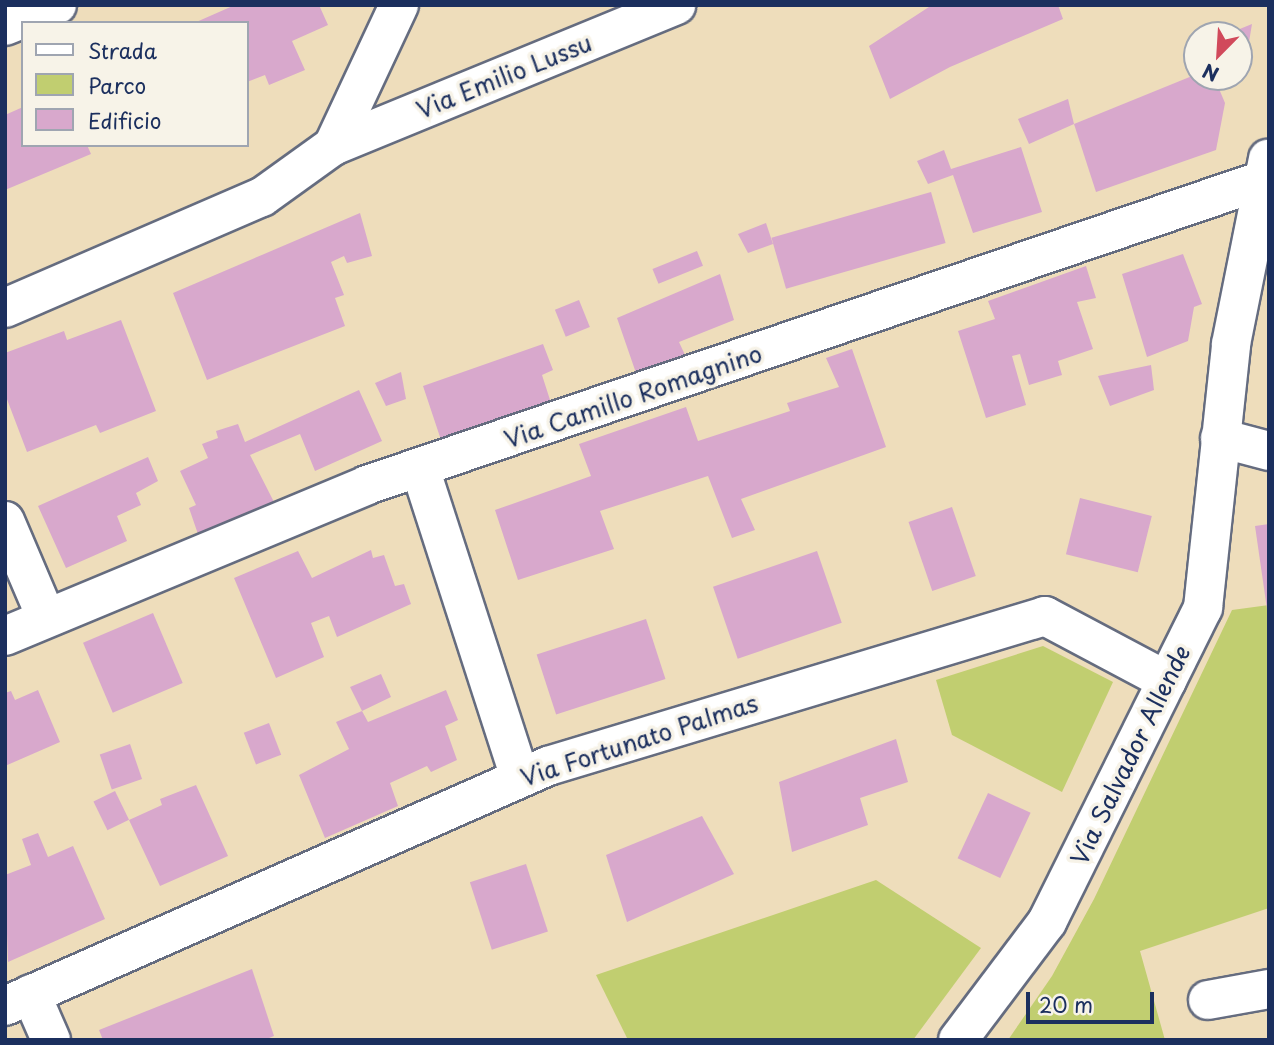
<!DOCTYPE html>
<html>
<head>
<meta charset="utf-8">
<style>
  body { margin:0 }
  #map { position:relative; width:1274px; height:1045px; overflow:hidden; background:#edb; font-family:"Playpen Sans",sans-serif }
  div>[style] { position:absolute }
  .green>* { inset:0; background:#c1ce70 }
  .building>* { inset:0; background:#d8a8cc; transform-origin:0 0 }
  .roads { filter:drop-shadow(2px 0 #656c7f) drop-shadow(-2px 0 #656c7f) drop-shadow(0 2px #656c7f) drop-shadow(0 -2px #656c7f) }
  .minor>* { height:38px; margin:-19px; padding:0 19px; transform-origin:19px; border-radius:19px; background:#fff }
  span { translate:-50% -50%; white-space:nowrap; text-align:center; line-height:1.15; -webkit-text-stroke:7px #f7f3e8; paint-order:stroke }
  .street-label { font-size:24px; color:#1b2f5e }
  .frame { position:absolute; inset:0; border:7px solid #1b2f5e; pointer-events:none }
  .legend { position:absolute; left:21px; top:21px; width:228px; height:126px; box-sizing:border-box; background:#f7f3e8; border:2px solid #9fa5b1; margin:0; padding:9px 12px; list-style:none; font-size:21px; color:#1b2f5e }
  .legend li { display:flex; align-items:center; gap:14px; height:35px }
  .legend b { width:35px; border:2px solid #9fa5b1 }
  .north { position:absolute; left:1183px; top:21px; width:70px; height:70px; box-sizing:border-box; background:#f7f3e8; border:2px solid #9fa5b1; border-radius:50%; rotate:204deg; font-size:19px; font-weight:700; line-height:28px; text-align:center; color:#1b2f5e }
  .north::after { content:''; display:block; margin:auto; width:24px; height:32px; background:#d1495b; clip-path:polygon(50% 0,100% 100%,50% 72%,0 100%) }
  .scale { position:absolute; left:1026px; top:992px; width:128px; height:32px; box-sizing:border-box; border:4px solid #1b2f5e; border-top:0; padding-left:9px; font-size:21px; line-height:24px; white-space:nowrap; color:#1b2f5e; -webkit-text-stroke:5px #f7f3e8; paint-order:stroke }
</style>
</head>
<body>
<div id="map">
  <div class="green">
    <i style="clip-path:polygon(1269px 605px,1269px 908px,1140px 951px,1165px 1040px,1008px 1040px,1052px 976px,1094px 899px,1232px 610px)"></i>
    <i style="clip-path:polygon(1043px 646px,1113px 682px,1062px 792px,952px 735px,936px 680px)"></i>
    <i style="clip-path:polygon(876px 880px,981px 948px,913px 1040px,628px 1040px,596px 975px)"></i>
  </div>
  <div class="building">
    <i style="clip-path:polygon(235px 5px,319px 5px,328px 25px,292px 41px,305px 70px,269px 85px,265px 75px,247px 82px,247px 23px,194px 23px)"></i>
    <i style="clip-path:polygon(932px 5px,1058px 5px,1063px 19px,950px 67px,890px 99px,869px 46px)"></i>
    <i style="clip-path:polygon(1252px 24px,1245px 66px,1239px 66px,1239px 35px,1225px 35px)"></i>
    <i style="clip-path:polygon(1197px 74px,1214px 77px,1225px 103px,1216px 150px,1096px 192px,1074px 124px)"></i>
    <i style="clip-path:polygon(1068px 99px,1074px 124px,1029px 144px,1018px 119px)"></i>
    <i style="clip-path:polygon(23px 107px,23px 145px,87px 145px,91px 154px,5px 190px,5px 115px)"></i>
    <i style="clip-path:polygon(1021px 147px,1042px 212px,973px 233px,953px 175px,928px 184px,917px 161px,944px 150px,951px 169px)"></i>
    <i style="left:931px;top:192px;width:53px;height:166px;rotate:74deg"></i>
    <i style="clip-path:polygon(360px 213px,372px 256px,347px 263px,344px 256px,331px 262px,344px 295px,335px 298px,345px 326px,207px 380px,173px 293px)"></i>
    <i style="clip-path:polygon(766px 223px,773px 244px,748px 253px,738px 234px)"></i>
    <i style="left:697px;top:251px;width:16px;height:48px;rotate:68deg"></i>
    <i style="clip-path:polygon(1183px 254px,1202px 304px,1194px 307px,1188px 341px,1147px 357px,1122px 274px)"></i>
    <i style="clip-path:polygon(1086px 266px,1096px 298px,1077px 302px,1093px 349px,1058px 361px,1062px 375px,1029px 385px,1020px 354px,1012px 356px,1026px 405px,986px 418px,958px 331px,995px 319px,988px 301px)"></i>
    <i style="clip-path:polygon(720px 274px,734px 320px,679px 342px,685px 355px,636px 373px,617px 318px)"></i>
    <i style="left:579px;top:300px;width:29px;height:26px;rotate:68deg"></i>
    <i style="clip-path:polygon(121px 320px,156px 411px,100px 433px,96px 425px,27px 452px,5px 394px,5px 353px,64px 331px,67px 340px)"></i>
    <i style="clip-path:polygon(543px 344px,553px 370px,542px 375px,551px 403px,441px 440px,423px 386px)"></i>
    <i style="clip-path:polygon(852px 349px,886px 447px,741px 499px,755px 530px,732px 538px,708px 476px,600px 511px,614px 549px,518px 580px,495px 510px,591px 476px,579px 444px,686px 407px,698px 441px,790px 411px,787px 403px,839px 387px,826px 358px)"></i>
    <i style="clip-path:polygon(1151px 365px,1154px 390px,1110px 406px,1098px 376px)"></i>
    <i style="clip-path:polygon(401px 372px,406px 399px,386px 406px,375px 383px)"></i>
    <i style="clip-path:polygon(359px 390px,382px 441px,315px 471px,300px 434px,250px 455px,275px 504px,199px 537px,189px 508px,196px 505px,180px 471px,208px 458px,202px 444px,218px 438px,216px 431px,238px 424px,245px 442px)"></i>
    <i style="clip-path:polygon(148px 457px,158px 481px,136px 493px,141px 505px,117px 516px,127px 541px,66px 568px,38px 506px)"></i>
    <i style="left:1080px;top:498px;width:74px;height:58px;rotate:14deg"></i>
    <i style="left:952px;top:507px;width:73px;height:46px;rotate:71deg"></i>
    <i style="clip-path:polygon(1269px 524px,1269px 609px,1267px 609px,1255px 526px)"></i>
    <i style="clip-path:polygon(371px 550px,373px 558px,384px 555px,395px 586px,404px 584px,411px 604px,337px 637px,329px 616px,311px 623px,324px 657px,276px 678px,234px 578px,298px 551px,312px 578px)"></i>
    <i style="left:817px;top:551px;width:76px;height:110px;rotate:71deg"></i>
    <i style="left:153px;top:613px;width:76px;height:76px;rotate:67deg"></i>
    <i style="left:646px;top:619px;width:63px;height:115px;rotate:72deg"></i>
    <i style="clip-path:polygon(381px 674px,391px 697px,362px 711px,368px 722px,446px 690px,458px 720px,445px 726px,457px 760px,431px 772px,427px 766px,390px 783px,398px 806px,325px 838px,299px 775px,349px 749px,336px 722px,362px 711px,350px 687px)"></i>
    <i style="clip-path:polygon(38px 690px,60px 742px,5px 766px,5px 693px,11px 691px,15px 700px)"></i>
    <i style="left:269px;top:723px;width:34px;height:27px;rotate:69deg"></i>
    <i style="clip-path:polygon(896px 739px,908px 782px,860px 798px,868px 825px,792px 852px,779px 782px)"></i>
    <i style="left:130px;top:744px;width:37px;height:32px;rotate:71deg"></i>
    <i style="clip-path:polygon(196px 785px,228px 856px,160px 886px,129px 820px,162px 805px,160px 799px)"></i>
    <i style="left:115px;top:791px;width:32px;height:24px;rotate:64deg"></i>
    <i style="left:988px;top:793px;width:47px;height:72px;rotate:25deg"></i>
    <i style="clip-path:polygon(702px 816px,734px 874px,627px 922px,606px 855px)"></i>
    <i style="clip-path:polygon(38px 833px,48px 857px,73px 846px,105px 919px,8px 962px,5px 875px,31px 865px,22px 839px)"></i>
    <i style="left:526px;top:864px;width:71px;height:59px;rotate:72deg"></i>
    <i style="clip-path:polygon(252px 969px,274px 1036px,264px 1040px,103px 1040px,99px 1030px)"></i>
  </div>
  <div class="roads">
    <div class="minor">
      <i style="left:5px;top:26px;width:56px;rotate:-22deg"></i>
      <i style="left:333px;top:146px;width:156px;rotate:-64.9deg"></i>
      <i style="left:5px;top:308px;width:280px;rotate:-23.4deg"></i>
      <i style="left:262px;top:197px;width:87px;rotate:-35.7deg"></i>
      <i style="left:333px;top:146px;width:371px;rotate:-22.3deg"></i>
      <i style="left:1220px;top:438px;width:51px;rotate:14.9deg"></i>
      <i style="left:420px;top:468px;width:325px;rotate:72.1deg"></i>
      <i style="left:5px;top:521px;width:104px;rotate:66.9deg"></i>
      <i style="left:5px;top:636px;width:392px;rotate:-22.6deg"></i>
      <i style="left:367px;top:485px;width:953px;rotate:-18.8deg"></i>
      <i style="left:31px;top:994px;width:50px;rotate:66.5deg"></i>
      <i style="left:1208px;top:1000px;width:62px;rotate:-10.2deg"></i>
      <i style="left:5px;top:1006px;width:594px;rotate:-23.84deg"></i>
      <i style="left:548px;top:766px;width:519px;rotate:-16.79deg"></i>
      <i style="left:1045px;top:616px;width:138px;rotate:28deg"></i>
      <i style="left:958px;top:1040px;width:148px;rotate:-53deg"></i>
      <i style="left:1047px;top:922px;width:351px;rotate:-63.6deg"></i>
      <i style="left:1203px;top:608px;width:265px;rotate:-83.9deg"></i>
      <i style="left:1231px;top:344px;width:189px;rotate:-78.7deg"></i>
    </div>
  </div>
  <div class="street-label">
    <span style="left:504px;top:76px;rotate:-22deg">Via Emilio Lussu</span>
    <span style="left:633px;top:396px;rotate:-19deg">Via Camillo Romagnino</span>
    <span style="left:639px;top:740px;rotate:-18deg">Via Fortunato Palmas</span>
    <span style="left:1130px;top:755px;rotate:-64deg">Via Salvador Allende</span>
  </div>
  <div class="frame"></div>
  <ul class="legend">
  <li><b style="height:9px;background:#fff"></b>Strada</li>
  <li><b style="height:19px;background:#c1ce70"></b>Parco</li>
  <li><b style="height:19px;background:#d8a8cc"></b>Edificio</li>
  </ul>
  <div class="north">N</div>
  <div class="scale">20 m</div>
</div>
</body>
</html>
